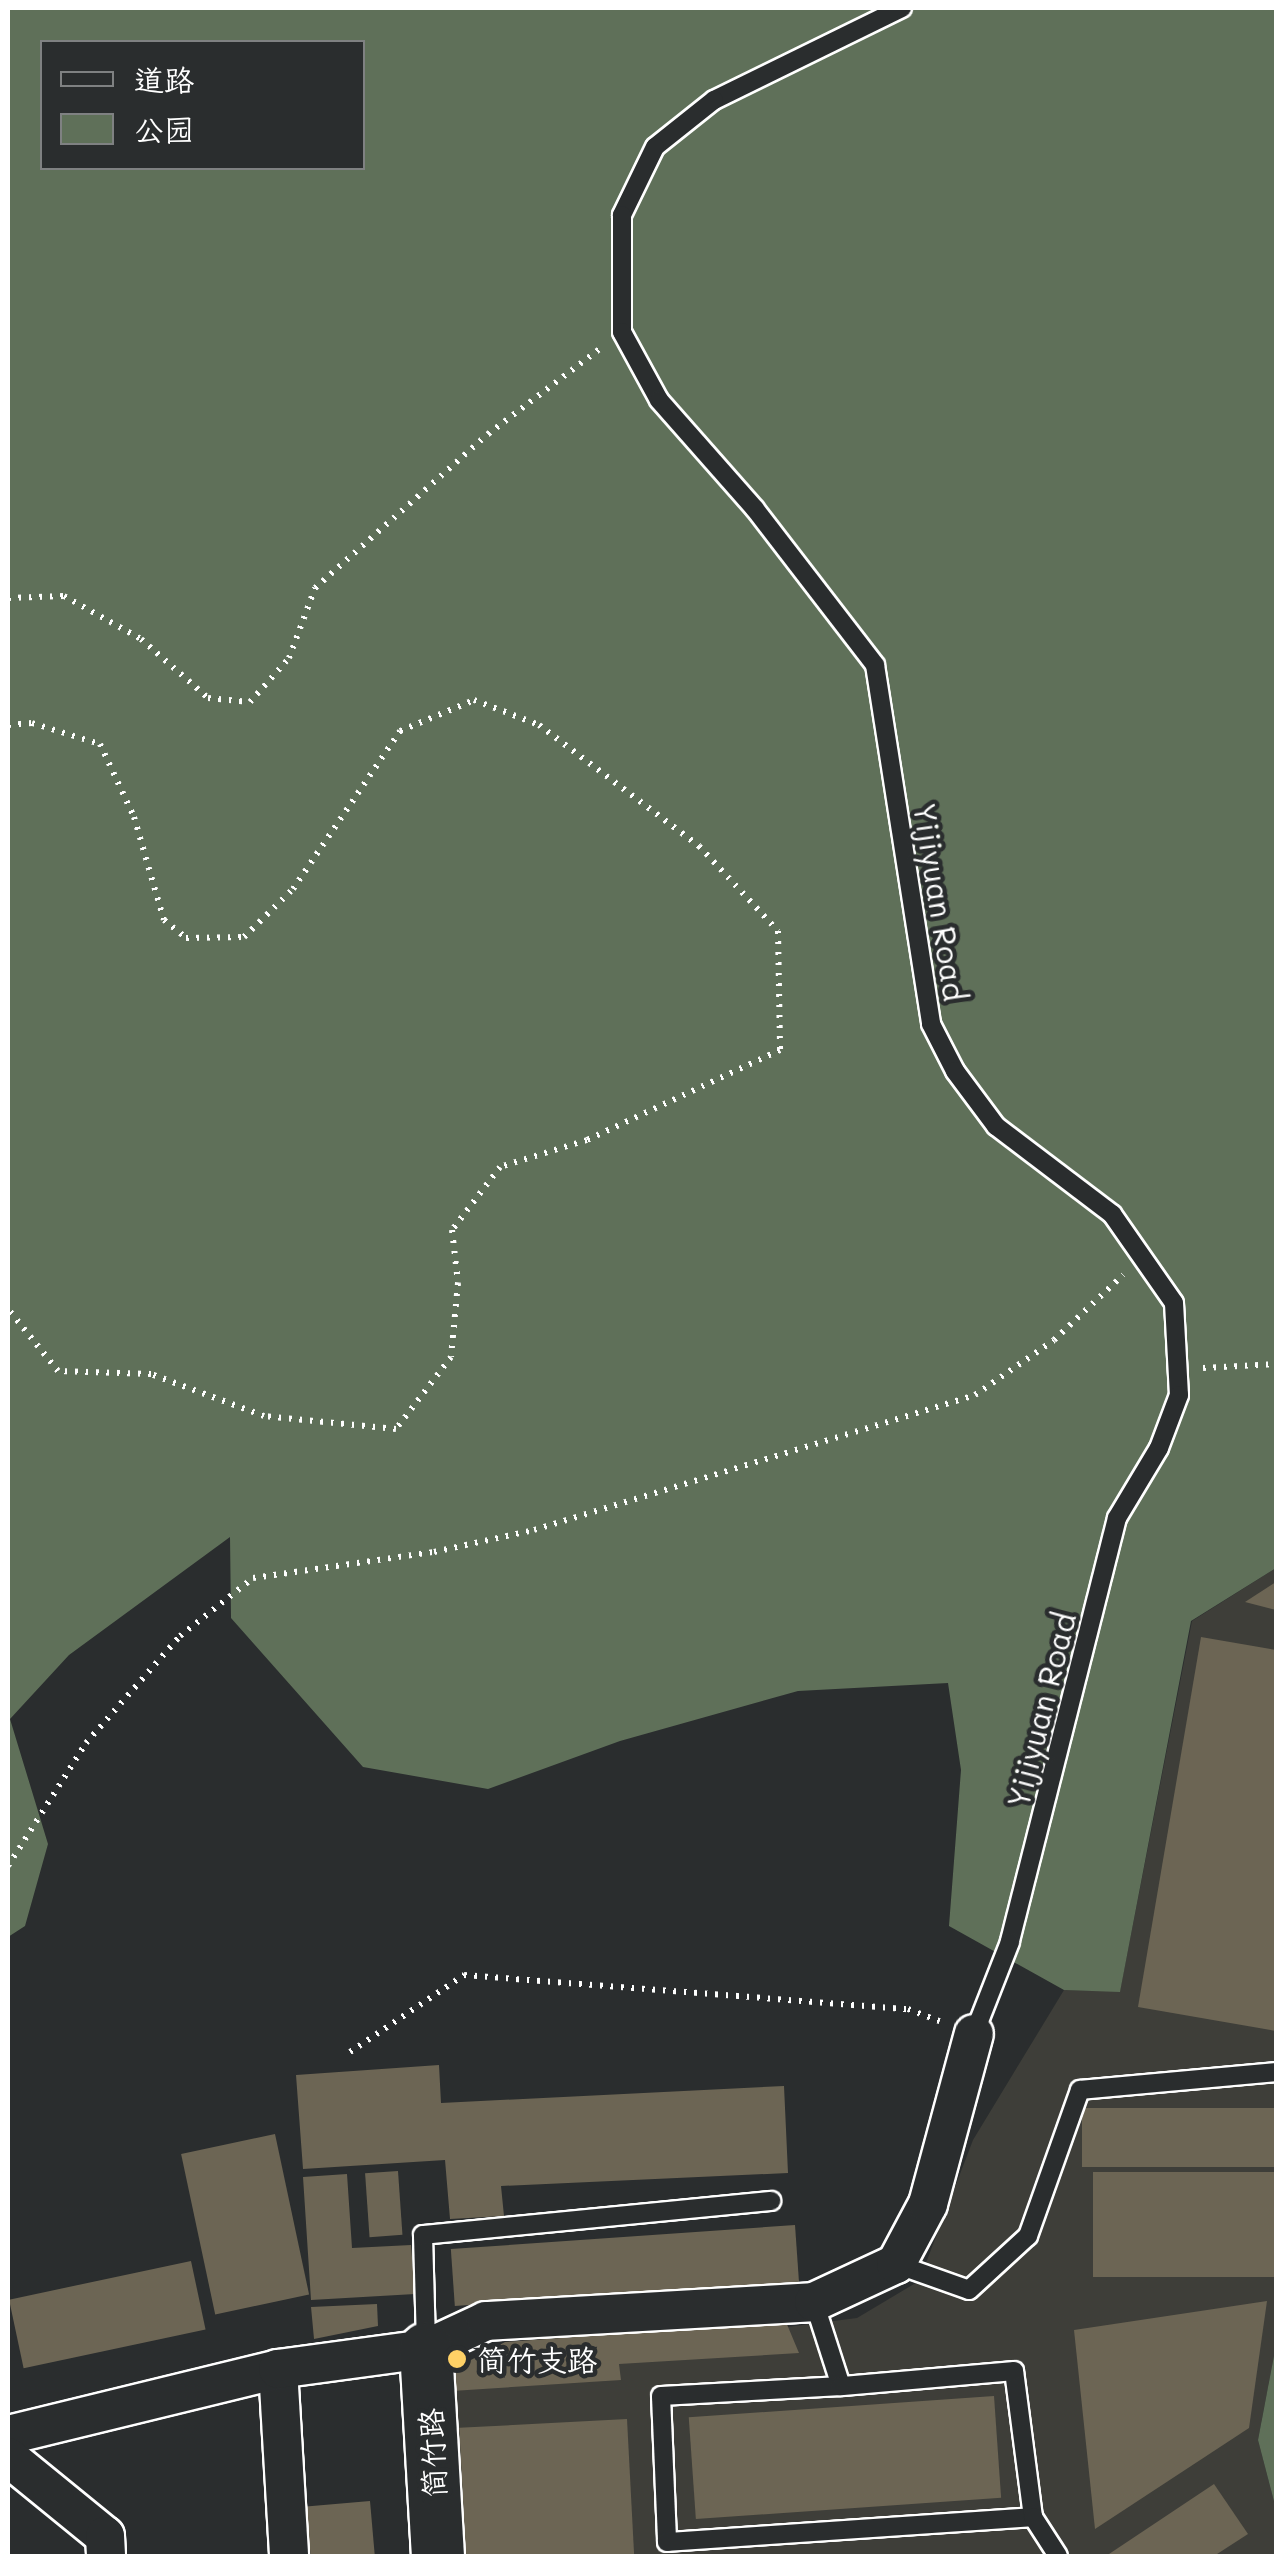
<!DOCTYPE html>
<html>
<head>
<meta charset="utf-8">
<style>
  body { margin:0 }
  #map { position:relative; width:1284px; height:2564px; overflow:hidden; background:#2a2d2e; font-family:Mali,"LXGW WenKai TC",sans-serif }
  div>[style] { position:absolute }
  .built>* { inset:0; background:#3e3e39 }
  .green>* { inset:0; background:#5f7059 }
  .building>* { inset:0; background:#6c6554; transform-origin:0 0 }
  .path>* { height:6px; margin-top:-3px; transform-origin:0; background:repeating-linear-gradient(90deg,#fff 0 2.5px,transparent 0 10.5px) }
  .roads { filter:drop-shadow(2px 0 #fff) drop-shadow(-2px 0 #fff) drop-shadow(0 2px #fff) drop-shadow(0 -2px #fff) }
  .lane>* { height:18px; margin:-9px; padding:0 9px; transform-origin:9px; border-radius:9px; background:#2a2d2e }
  .street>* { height:38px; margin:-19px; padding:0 19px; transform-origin:19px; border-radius:19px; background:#2a2d2e }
  .secondary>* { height:52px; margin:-26px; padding:0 26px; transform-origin:26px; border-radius:26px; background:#2a2d2e }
  .dots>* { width:28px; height:28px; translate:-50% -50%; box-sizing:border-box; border:5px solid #2a2d2e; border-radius:50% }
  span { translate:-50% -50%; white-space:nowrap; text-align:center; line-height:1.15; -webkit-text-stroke:9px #2a2d2e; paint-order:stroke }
  .street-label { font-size:30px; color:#fff }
  .poi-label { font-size:30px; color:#fff }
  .left { translate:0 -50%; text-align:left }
  .frame { position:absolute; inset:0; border:10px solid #fff; pointer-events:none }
  .legend { position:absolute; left:40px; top:40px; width:325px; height:130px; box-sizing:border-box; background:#2a2d2e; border:2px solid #7f8182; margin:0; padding:12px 18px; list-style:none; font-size:30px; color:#fff }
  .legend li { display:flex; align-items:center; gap:20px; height:50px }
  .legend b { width:50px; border:2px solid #7f8182 }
</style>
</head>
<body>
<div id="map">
  <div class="built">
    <i style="clip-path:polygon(1276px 1568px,1276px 2345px,1258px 2440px,1276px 2509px,1276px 2556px,464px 2556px,450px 2371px,857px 2318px,919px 2281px,973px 2140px,1064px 1990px,1120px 1991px,1192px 1621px)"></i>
  </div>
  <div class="green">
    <i style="clip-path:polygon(evenodd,8px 8px,1276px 8px,1276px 1568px,1191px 1621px,1120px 1992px,1064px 1990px,949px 1926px,961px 1770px,948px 1683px,798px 1691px,620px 1741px,488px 1789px,363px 1767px,231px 1618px,230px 1537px,69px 1655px,10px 1719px,48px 1844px,25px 1926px,8px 1937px,8px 8px,42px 42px,362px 42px,362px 168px,42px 168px,42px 42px)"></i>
    <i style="clip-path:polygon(1276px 2345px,1276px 2509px,1258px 2440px)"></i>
  </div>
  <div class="building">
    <i style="clip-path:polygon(1276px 1582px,1276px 1610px,1245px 1602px)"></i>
    <i style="clip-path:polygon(1201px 1637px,1276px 1650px,1276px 2031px,1138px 2007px)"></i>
    <i style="clip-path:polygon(439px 2065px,441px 2103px,784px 2086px,788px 2173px,501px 2186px,504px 2216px,450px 2219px,445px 2160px,303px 2169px,296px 2075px)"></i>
    <i style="left:1276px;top:2108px;width:59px;height:194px;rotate:90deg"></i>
    <i style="left:275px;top:2134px;width:164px;height:96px;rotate:78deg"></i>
    <i style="left:398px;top:2171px;width:64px;height:33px;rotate:86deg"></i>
    <i style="left:1276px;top:2172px;width:105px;height:183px;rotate:90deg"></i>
    <i style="clip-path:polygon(347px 2174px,352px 2248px,411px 2245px,415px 2294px,311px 2300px,303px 2177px)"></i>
    <i style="left:795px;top:2225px;width:57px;height:345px;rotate:86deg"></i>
    <i style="left:191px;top:2261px;width:70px;height:186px;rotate:78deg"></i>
    <i style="clip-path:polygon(1267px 2301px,1249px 2428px,1095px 2529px,1074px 2330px)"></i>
    <i style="clip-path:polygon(377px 2304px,378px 2326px,314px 2339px,311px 2307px)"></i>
    <i style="clip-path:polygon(786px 2322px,799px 2353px,619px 2364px,621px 2380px,452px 2391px,450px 2371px,505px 2342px)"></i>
    <i style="left:994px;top:2396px;width:102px;height:306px;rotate:86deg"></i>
    <i style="left:627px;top:2419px;width:137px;height:168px;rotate:87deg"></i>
    <i style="clip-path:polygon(1214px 2484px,1248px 2534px,1214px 2556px,1106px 2556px)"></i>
    <i style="left:370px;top:2501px;width:55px;height:64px;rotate:85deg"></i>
  </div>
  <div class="path">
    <i style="left:8px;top:598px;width:56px;rotate:-2deg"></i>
    <i style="left:64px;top:596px;width:88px;rotate:29.2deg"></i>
    <i style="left:141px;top:639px;width:89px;rotate:41.4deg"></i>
    <i style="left:208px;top:698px;width:42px;rotate:5.4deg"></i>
    <i style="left:250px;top:702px;width:59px;rotate:-48.4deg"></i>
    <i style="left:289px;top:658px;width:75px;rotate:-69.6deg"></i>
    <i style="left:315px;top:588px;width:232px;rotate:-41.7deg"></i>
    <i style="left:488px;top:434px;width:142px;rotate:-37.3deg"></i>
    <i style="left:8px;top:725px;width:24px;rotate:-5deg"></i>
    <i style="left:32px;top:723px;width:71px;rotate:17.2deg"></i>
    <i style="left:100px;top:744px;width:81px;rotate:65deg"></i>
    <i style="left:134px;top:817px;width:107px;rotate:73.8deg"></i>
    <i style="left:164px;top:920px;width:28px;rotate:39deg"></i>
    <i style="left:186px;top:938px;width:58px;rotate:-1deg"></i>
    <i style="left:244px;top:937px;width:69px;rotate:-44.4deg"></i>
    <i style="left:293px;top:889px;width:191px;rotate:-55.9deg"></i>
    <i style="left:400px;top:731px;width:80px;rotate:-22.7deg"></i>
    <i style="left:474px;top:700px;width:70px;rotate:21deg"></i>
    <i style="left:539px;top:725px;width:201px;rotate:37.1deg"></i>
    <i style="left:699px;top:846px;width:116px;rotate:47.1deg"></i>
    <i style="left:778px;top:931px;width:119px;rotate:89deg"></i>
    <i style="left:780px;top:1050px;width:213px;rotate:155deg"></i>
    <i style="left:587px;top:1140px;width:91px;rotate:162.8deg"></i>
    <i style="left:500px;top:1167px;width:79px;rotate:127.3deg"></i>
    <i style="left:452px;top:1230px;width:53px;rotate:83.5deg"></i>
    <i style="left:458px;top:1283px;width:74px;rotate:95.4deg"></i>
    <i style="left:451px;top:1357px;width:91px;rotate:127.4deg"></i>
    <i style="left:396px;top:1429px;width:133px;rotate:-174.4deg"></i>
    <i style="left:264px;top:1416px;width:121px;rotate:-159.6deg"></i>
    <i style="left:151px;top:1374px;width:93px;rotate:-178.2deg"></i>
    <i style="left:58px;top:1371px;width:80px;rotate:-128.9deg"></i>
    <i style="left:1203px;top:1368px;width:73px;rotate:-3.1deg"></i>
    <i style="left:8px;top:1866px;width:146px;rotate:-57.6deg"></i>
    <i style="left:86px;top:1743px;width:142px;rotate:-48.7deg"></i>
    <i style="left:180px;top:1636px;width:93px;rotate:-38.5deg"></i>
    <i style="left:253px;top:1578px;width:183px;rotate:-8.2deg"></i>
    <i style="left:434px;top:1552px;width:102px;rotate:-12.4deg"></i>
    <i style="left:534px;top:1530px;width:461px;rotate:-17deg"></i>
    <i style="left:975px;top:1395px;width:96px;rotate:-34.8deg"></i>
    <i style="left:1054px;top:1340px;width:95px;rotate:-43.3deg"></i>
    <i style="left:350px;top:2052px;width:138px;rotate:-34deg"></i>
    <i style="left:464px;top:1975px;width:445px;rotate:4.4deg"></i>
    <i style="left:908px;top:2009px;width:34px;rotate:21deg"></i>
  </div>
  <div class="roads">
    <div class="lane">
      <i style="left:902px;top:8px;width:209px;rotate:153.9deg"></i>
      <i style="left:714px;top:100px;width:75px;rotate:141.5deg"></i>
      <i style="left:655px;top:147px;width:76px;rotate:115.9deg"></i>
      <i style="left:622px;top:215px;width:117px;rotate:90deg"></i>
      <i style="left:622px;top:332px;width:77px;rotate:61.4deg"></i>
      <i style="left:659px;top:400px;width:145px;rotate:48.6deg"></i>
      <i style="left:755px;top:509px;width:197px;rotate:52.4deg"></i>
      <i style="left:875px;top:665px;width:363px;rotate:81.1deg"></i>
      <i style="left:931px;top:1024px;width:53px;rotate:62.9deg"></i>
      <i style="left:955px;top:1071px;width:69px;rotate:53.3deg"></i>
      <i style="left:996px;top:1126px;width:146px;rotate:37.2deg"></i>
      <i style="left:1112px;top:1214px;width:108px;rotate:55.1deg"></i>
      <i style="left:1174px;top:1303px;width:92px;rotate:86.9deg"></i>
      <i style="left:1179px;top:1395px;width:57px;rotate:110.7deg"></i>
      <i style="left:1159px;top:1448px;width:82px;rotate:121deg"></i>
      <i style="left:1117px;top:1518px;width:437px;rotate:104.2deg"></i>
      <i style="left:1010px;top:1942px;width:99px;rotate:111.4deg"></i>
      <i style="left:896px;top:2264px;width:77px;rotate:19.6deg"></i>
      <i style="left:969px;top:2290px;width:80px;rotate:-42.5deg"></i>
      <i style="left:1028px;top:2236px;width:155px;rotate:-70.4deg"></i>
      <i style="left:1080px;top:2090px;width:197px;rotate:-5.2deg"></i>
      <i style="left:814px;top:2302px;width:88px;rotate:72.2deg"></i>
      <i style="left:841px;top:2386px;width:180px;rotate:176.8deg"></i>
      <i style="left:661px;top:2396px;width:146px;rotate:87.6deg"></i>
      <i style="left:667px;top:2542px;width:367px;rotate:-3.9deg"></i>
      <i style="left:1033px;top:2517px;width:147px;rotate:-97.4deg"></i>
      <i style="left:1014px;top:2371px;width:174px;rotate:175deg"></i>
      <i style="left:426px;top:2343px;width:108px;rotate:-91.6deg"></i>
      <i style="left:423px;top:2235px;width:350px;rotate:-5.6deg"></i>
      <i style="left:1033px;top:2517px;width:46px;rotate:57.3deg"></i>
    </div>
    <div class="street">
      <i style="left:278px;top:2369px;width:187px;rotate:86.6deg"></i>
      <i style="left:8px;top:2435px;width:278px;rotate:-13.7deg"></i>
      <i style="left:278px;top:2369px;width:149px;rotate:-7.7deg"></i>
      <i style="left:426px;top:2349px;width:66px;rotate:-25deg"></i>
      <i style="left:486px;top:2321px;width:329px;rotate:-3.3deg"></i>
      <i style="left:814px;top:2302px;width:90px;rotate:-24.9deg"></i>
      <i style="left:896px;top:2264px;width:68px;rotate:-61.9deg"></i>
      <i style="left:928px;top:2204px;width:176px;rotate:-74.9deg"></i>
      <i style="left:8px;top:2457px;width:125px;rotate:39.2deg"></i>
      <i style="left:105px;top:2536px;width:20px;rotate:87deg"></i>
    </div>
    <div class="secondary">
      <i style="left:426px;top:2349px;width:207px;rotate:86.7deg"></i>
    </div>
  </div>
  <div class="dots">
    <i style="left:457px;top:2359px;background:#ffd166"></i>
  </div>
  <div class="street-label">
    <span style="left:940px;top:902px;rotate:81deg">Yijiyuan Road</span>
    <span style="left:1041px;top:1710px;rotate:-76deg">Yijiyuan Road</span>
    <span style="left:432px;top:2453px;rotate:-93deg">简竹路</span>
  </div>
  <div class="poi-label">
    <span class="left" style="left:477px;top:2359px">简竹支路</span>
  </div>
  <div class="frame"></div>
  <ul class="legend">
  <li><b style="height:12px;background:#2a2d2e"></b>道路</li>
  <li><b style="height:28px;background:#5f7059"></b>公园</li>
  </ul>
</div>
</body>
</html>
